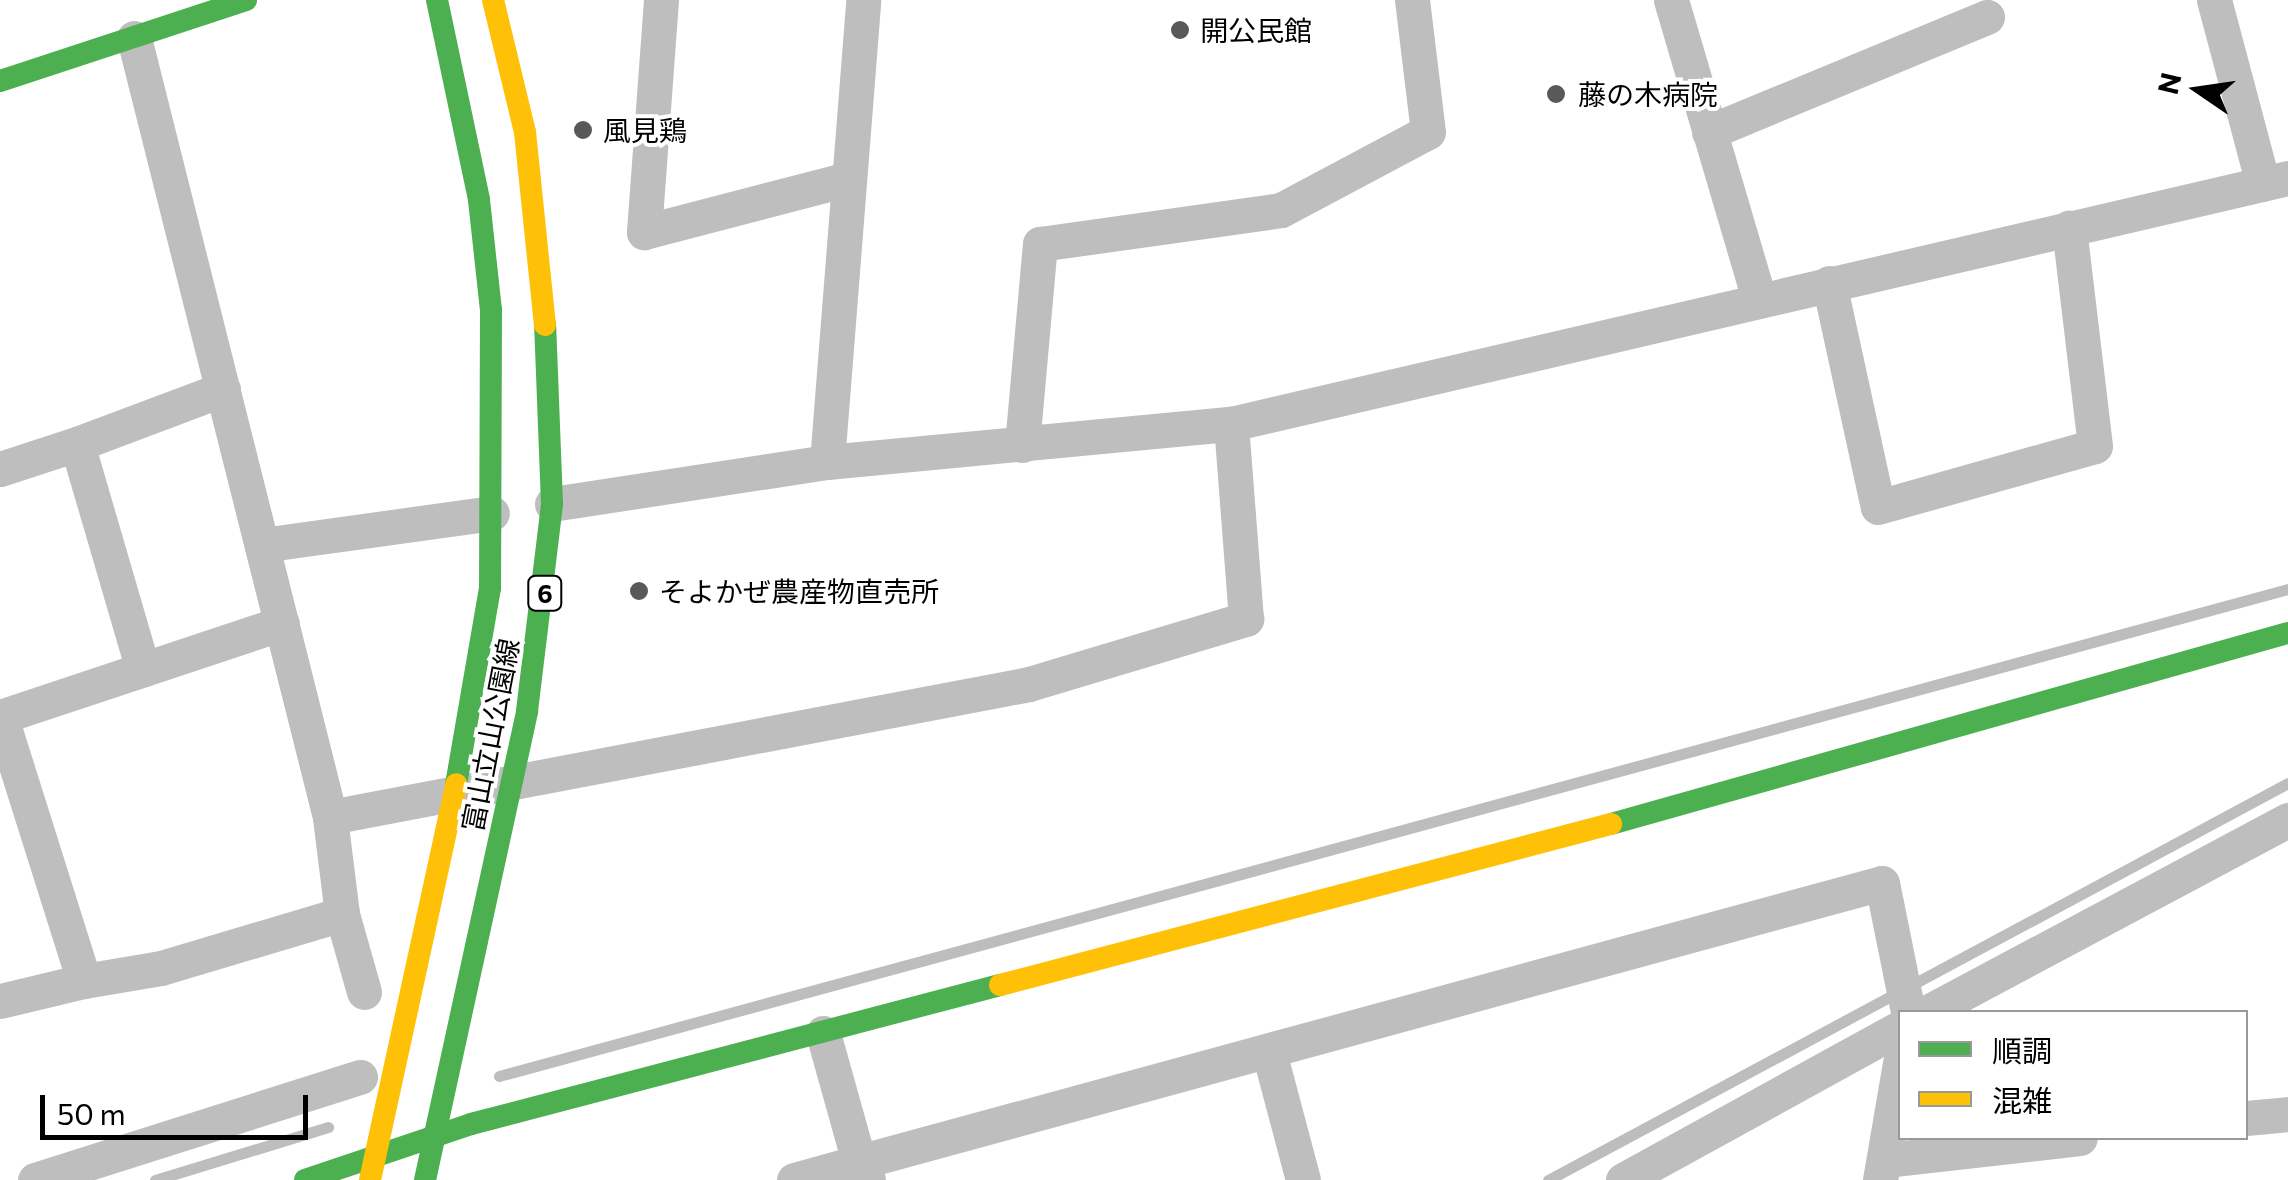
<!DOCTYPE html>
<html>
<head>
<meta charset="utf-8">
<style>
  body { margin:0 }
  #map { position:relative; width:2288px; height:1180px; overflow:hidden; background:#fff; font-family:Commissioner,"Noto Sans JP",sans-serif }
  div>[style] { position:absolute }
  .stream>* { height:11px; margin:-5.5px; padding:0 5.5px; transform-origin:5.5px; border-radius:5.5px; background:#bdbdbd }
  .street>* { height:35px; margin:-17.5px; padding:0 17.5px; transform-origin:17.5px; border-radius:17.5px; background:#bebebe }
  .fast>* { height:22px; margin:-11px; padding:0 11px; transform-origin:11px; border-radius:11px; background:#4caf50 }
  .slow>* { height:22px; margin:-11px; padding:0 11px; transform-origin:11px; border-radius:11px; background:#ffc107 }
  .dots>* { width:28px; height:28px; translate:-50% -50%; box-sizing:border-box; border:5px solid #fff; border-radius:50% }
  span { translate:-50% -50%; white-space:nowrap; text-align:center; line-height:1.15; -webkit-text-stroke:8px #fff; paint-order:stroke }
  .shield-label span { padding:2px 8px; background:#fff; border:2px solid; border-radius:8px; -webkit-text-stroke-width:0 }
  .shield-label { font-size:25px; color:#000; font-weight:700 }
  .poi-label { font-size:28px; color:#000 }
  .left { translate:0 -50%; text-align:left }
  .street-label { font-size:28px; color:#000 }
  .legend { position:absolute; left:1898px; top:1010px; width:350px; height:130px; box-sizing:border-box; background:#fff; border:2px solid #999; margin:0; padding:12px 18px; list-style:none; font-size:30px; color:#000 }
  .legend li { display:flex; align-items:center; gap:20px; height:50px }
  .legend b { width:50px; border:2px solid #999 }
  .north { position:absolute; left:2148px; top:40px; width:100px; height:100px; -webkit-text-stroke:8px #fff; paint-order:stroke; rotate:283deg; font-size:28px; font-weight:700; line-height:40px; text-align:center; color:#000 }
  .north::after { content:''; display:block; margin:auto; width:35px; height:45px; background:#000; clip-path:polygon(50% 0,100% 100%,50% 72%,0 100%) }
  .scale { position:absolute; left:40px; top:1095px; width:268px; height:45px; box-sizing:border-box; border:5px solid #000; border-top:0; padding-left:12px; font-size:30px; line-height:35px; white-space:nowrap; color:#000; -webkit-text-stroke:8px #fff; paint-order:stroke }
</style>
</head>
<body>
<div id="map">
  <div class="stream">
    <i style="left:499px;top:1076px;width:1854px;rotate:-15.23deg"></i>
    <i style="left:155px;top:1180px;width:181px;rotate:-17deg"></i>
    <i style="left:1548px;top:1180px;width:840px;rotate:-28.21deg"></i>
  </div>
  <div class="street">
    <i style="left:661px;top:0;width:233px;rotate:94.2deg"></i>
    <i style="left:644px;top:232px;width:211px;rotate:-14.6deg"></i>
    <i style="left:1671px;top:0;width:312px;rotate:73.6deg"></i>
    <i style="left:2214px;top:0;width:190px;rotate:75.1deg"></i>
    <i style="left:134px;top:38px;width:803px;rotate:75.88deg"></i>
    <i style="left:330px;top:817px;width:712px;rotate:-10.77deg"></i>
    <i style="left:1029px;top:684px;width:227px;rotate:-16.7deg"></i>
    <i style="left:1246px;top:619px;width:196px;rotate:-94.4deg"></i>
    <i style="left:1709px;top:132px;width:301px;rotate:-22.5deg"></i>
    <i style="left:1829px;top:283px;width:229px;rotate:77.7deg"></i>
    <i style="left:1878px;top:507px;width:225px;rotate:-15.7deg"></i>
    <i style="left:2095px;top:446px;width:220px;rotate:-96.8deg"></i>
    <i style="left:77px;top:444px;width:156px;rotate:-20.6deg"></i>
    <i style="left:1022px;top:445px;width:202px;rotate:-84.9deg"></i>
    <i style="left:1040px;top:244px;width:243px;rotate:-8deg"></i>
    <i style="left:1281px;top:210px;width:166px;rotate:-28deg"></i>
    <i style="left:1428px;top:132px;width:133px;rotate:-96.9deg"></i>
    <i style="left:827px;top:462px;width:463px;rotate:-85.5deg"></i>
    <i style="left:0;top:469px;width:81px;rotate:-18deg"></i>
    <i style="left:77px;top:444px;width:235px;rotate:73.7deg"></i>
    <i style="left:552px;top:504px;width:278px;rotate:-8.7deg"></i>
    <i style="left:827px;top:462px;width:406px;rotate:-5.4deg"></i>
    <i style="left:1231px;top:424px;width:1085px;rotate:-13.1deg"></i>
    <i style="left:262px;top:545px;width:232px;rotate:-7.9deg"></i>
    <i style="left:0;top:717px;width:297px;rotate:-18.4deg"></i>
    <i style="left:342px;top:914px;width:81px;rotate:74.2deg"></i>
    <i style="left:84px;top:981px;width:78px;rotate:-9.6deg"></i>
    <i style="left:161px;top:968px;width:189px;rotate:-16.6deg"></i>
    <i style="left:342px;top:914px;width:98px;rotate:-97.1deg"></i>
    <i style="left:0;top:1001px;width:86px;rotate:-13.4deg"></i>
    <i style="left:84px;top:981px;width:277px;rotate:-107.5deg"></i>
    <i style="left:1928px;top:1012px;width:408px;rotate:-28.1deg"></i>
    <i style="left:1269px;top:1052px;width:132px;rotate:75.1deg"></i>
    <i style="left:2246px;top:1118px;width:42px;rotate:-5.4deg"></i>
    <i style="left:1885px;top:1160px;width:196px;rotate:-6.4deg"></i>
    <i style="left:35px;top:1180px;width:341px;rotate:-17.6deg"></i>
    <i style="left:794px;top:1180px;width:67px;rotate:-15.5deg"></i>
    <i style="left:859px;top:1162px;width:134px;rotate:-105.6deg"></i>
    <i style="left:868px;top:1180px;width:20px;rotate:-117deg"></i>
    <i style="left:859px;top:1162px;width:1060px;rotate:-15.26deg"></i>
    <i style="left:1882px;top:883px;width:132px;rotate:78.6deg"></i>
    <i style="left:1623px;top:1180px;width:316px;rotate:-28.8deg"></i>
    <i style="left:1880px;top:1180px;width:119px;rotate:-80.3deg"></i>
  </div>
  <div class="fast">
    <i style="left:437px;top:0;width:204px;rotate:78.1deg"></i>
    <i style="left:479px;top:200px;width:111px;rotate:83.8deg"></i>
    <i style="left:491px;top:310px;width:278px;rotate:90.2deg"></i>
    <i style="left:490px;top:588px;width:199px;rotate:99.8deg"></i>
    <i style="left:0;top:81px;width:259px;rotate:-18.2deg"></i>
    <i style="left:1611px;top:824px;width:703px;rotate:-15.76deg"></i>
    <i style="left:305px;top:1180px;width:175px;rotate:-18.6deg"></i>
    <i style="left:471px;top:1124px;width:547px;rotate:-14.72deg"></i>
    <i style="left:425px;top:1180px;width:480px;rotate:-77.7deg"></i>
    <i style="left:527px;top:711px;width:209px;rotate:-83.1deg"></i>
    <i style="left:552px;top:504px;width:179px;rotate:-92.2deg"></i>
  </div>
  <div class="slow">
    <i style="left:493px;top:0;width:136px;rotate:76.4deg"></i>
    <i style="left:525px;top:132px;width:194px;rotate:84.1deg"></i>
    <i style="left:1000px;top:985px;width:632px;rotate:-14.76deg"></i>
    <i style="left:370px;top:1180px;width:405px;rotate:-77.7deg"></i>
  </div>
  <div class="dots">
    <i style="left:1180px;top:30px;background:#595959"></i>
    <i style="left:1556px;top:94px;background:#595959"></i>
    <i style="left:583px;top:130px;background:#595959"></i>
    <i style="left:639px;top:591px;background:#595959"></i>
  </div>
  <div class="shield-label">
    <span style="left:545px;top:593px">6</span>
  </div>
  <div class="poi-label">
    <span class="left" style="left:1200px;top:30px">開公民館</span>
    <span class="left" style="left:1578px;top:94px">藤の木病院</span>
    <span class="left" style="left:603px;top:130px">風見鶏</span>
    <span class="left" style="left:659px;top:591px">そよかぜ農産物直売所</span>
  </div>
  <div class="street-label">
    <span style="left:490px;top:735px;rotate:-79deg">富山立山公園線</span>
  </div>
  <ul class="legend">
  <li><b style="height:12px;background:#4caf50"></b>順調</li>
  <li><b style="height:12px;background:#ffc107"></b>混雑</li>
  </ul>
  <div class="north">N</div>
  <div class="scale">50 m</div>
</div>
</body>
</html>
